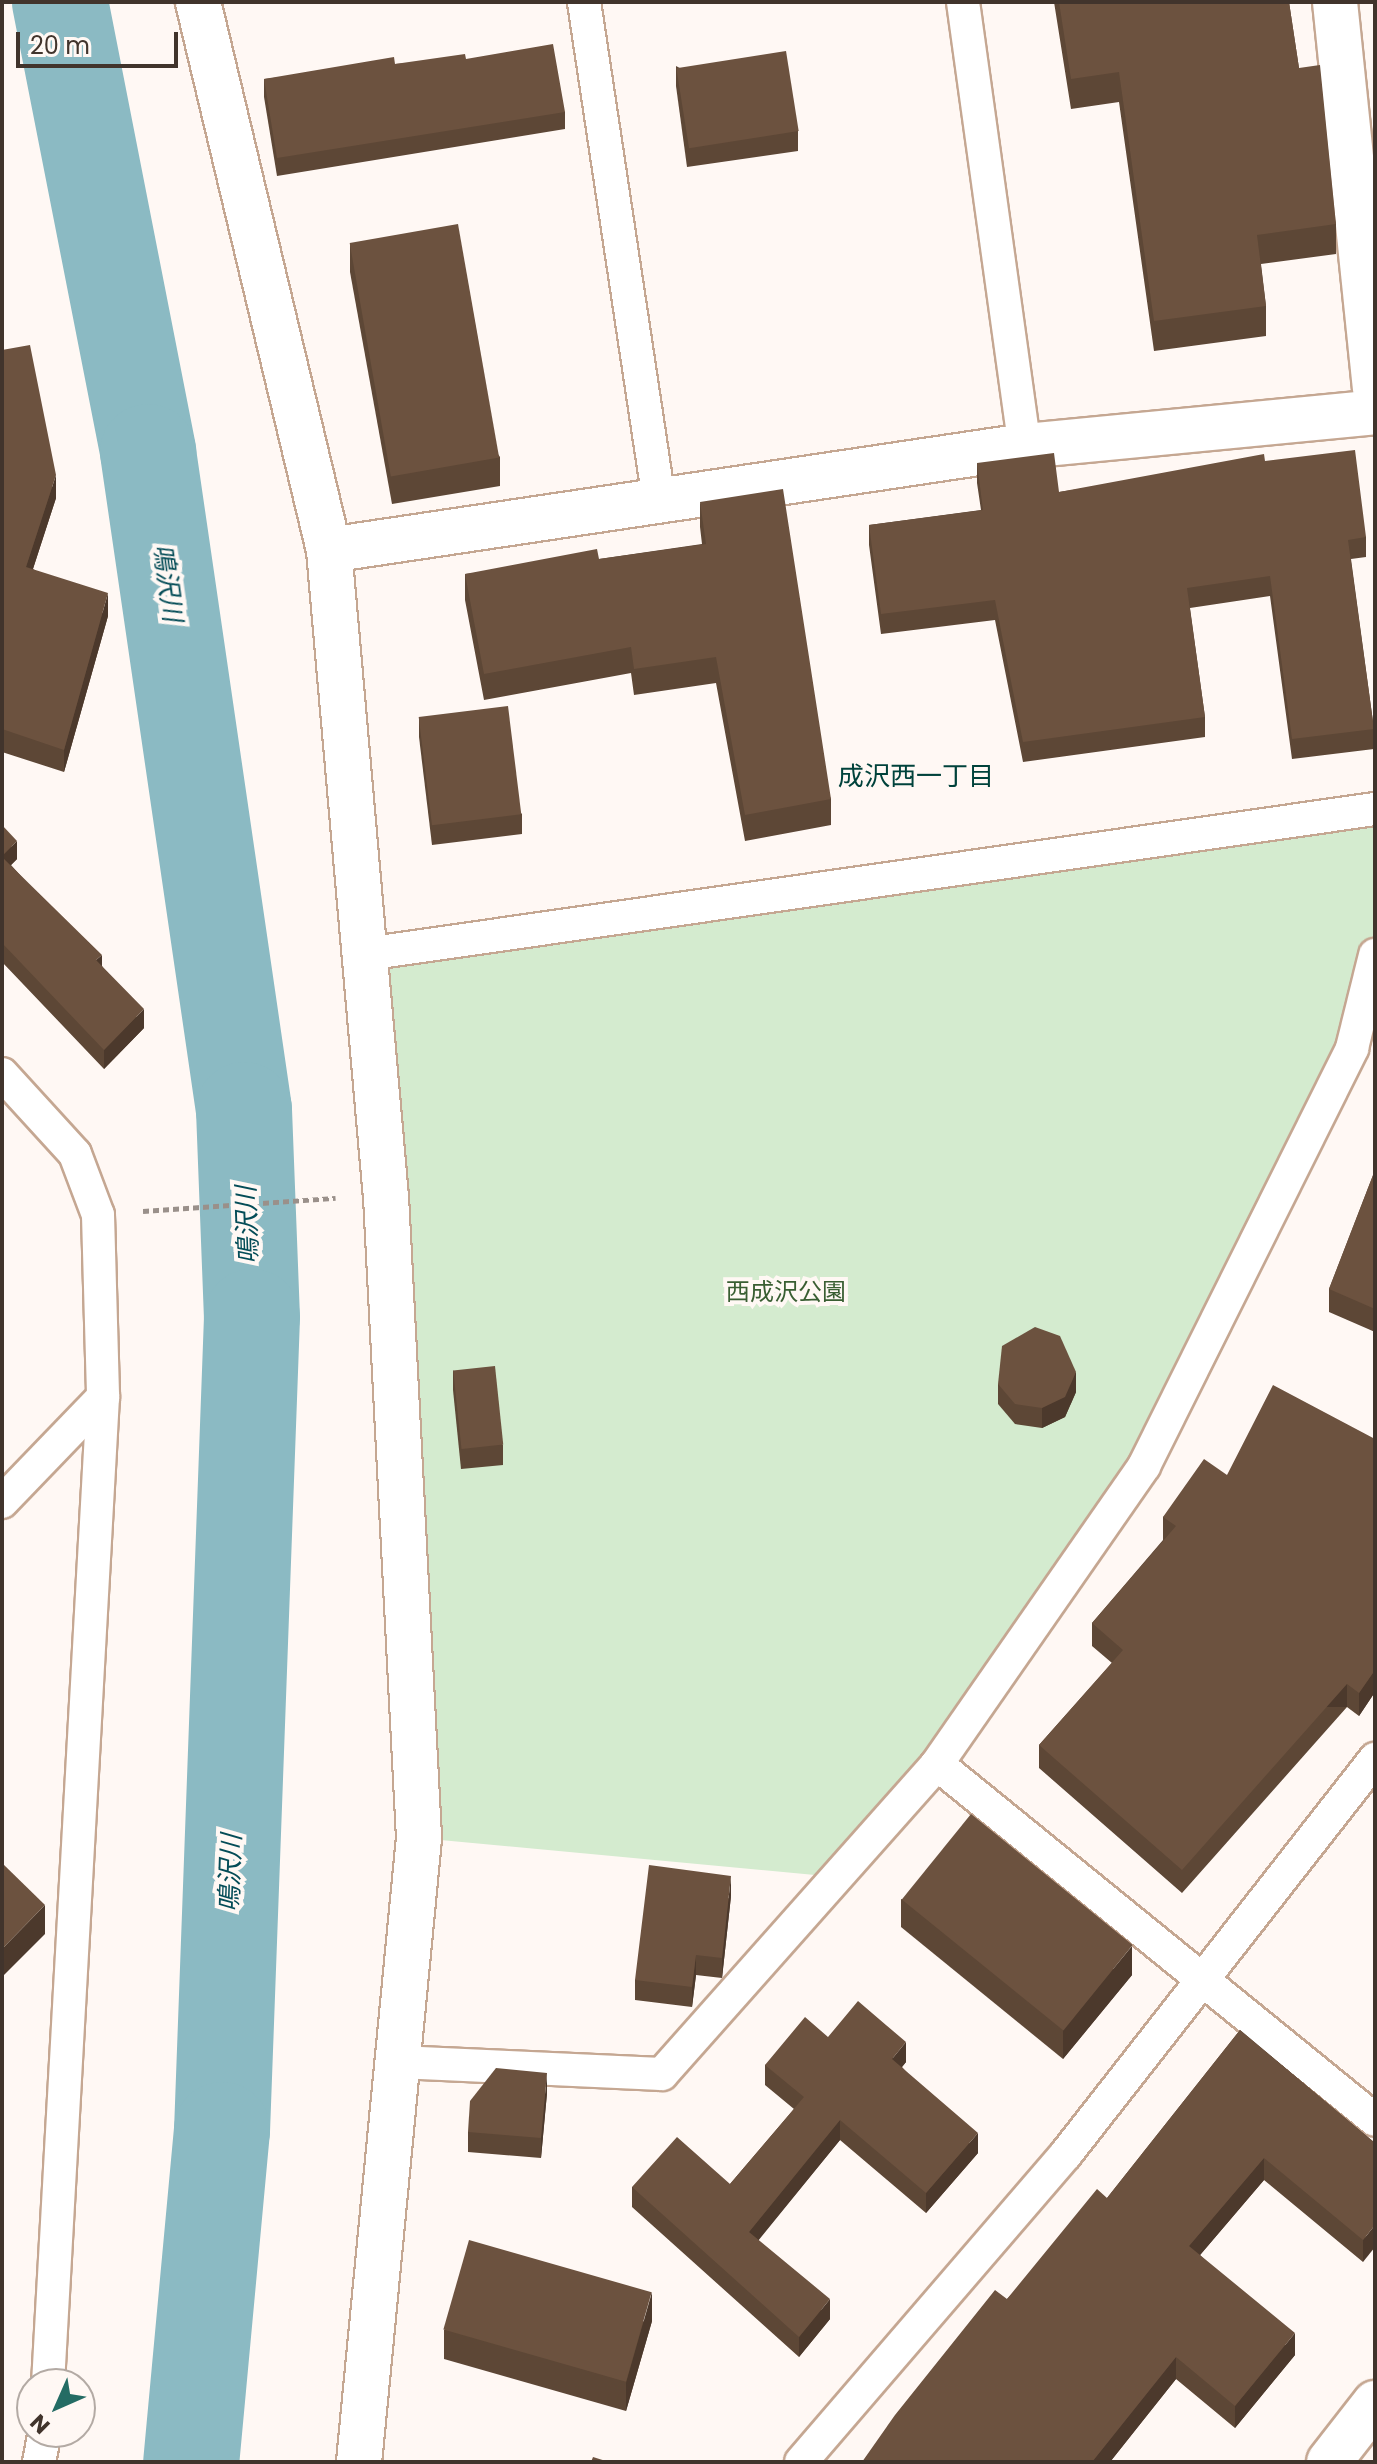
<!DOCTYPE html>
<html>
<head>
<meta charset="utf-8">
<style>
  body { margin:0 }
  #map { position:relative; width:1377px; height:2464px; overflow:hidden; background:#fff8f4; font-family:Poppins,"Noto Sans JP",sans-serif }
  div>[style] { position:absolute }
  .green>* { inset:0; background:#d4ebcf }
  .river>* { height:96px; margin:-48px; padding:0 48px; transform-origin:48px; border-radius:48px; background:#8bbac3 }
  .path>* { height:5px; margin-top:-2.5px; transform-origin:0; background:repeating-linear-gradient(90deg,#9a908a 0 6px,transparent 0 10px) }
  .roads { filter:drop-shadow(2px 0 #c5a792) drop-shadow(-2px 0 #c5a792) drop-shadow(0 2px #c5a792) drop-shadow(0 -2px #c5a792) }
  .lane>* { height:32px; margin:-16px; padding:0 16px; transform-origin:16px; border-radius:16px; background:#fff }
  .street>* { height:44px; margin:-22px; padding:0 22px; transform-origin:22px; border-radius:22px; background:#fff }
  .secondary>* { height:44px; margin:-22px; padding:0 22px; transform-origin:22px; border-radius:22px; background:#fff }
  .wall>* { inset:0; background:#5d4736 }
  .shaded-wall>* { inset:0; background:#4c392c; transform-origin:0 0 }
  .building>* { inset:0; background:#6c523f; transform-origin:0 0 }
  span { translate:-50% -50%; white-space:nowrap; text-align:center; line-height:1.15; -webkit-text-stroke:8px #fff8f4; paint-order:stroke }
  .park-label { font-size:24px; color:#395e32 }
  .water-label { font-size:26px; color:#044c57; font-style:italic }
  .neighbourhood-label { font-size:26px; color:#00423b }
  .frame { position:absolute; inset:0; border:4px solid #41342c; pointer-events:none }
  .north { position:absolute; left:16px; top:2368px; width:80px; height:80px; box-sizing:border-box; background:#fff8f4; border:2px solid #b3aaa4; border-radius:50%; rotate:225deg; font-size:22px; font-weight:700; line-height:32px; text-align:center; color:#41342c }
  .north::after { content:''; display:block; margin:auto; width:28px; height:36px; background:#246c64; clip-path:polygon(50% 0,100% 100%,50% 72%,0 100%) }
  .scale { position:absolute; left:16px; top:32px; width:162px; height:36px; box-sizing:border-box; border:4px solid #41342c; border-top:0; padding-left:10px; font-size:24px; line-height:28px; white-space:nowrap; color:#41342c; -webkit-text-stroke:6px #fff8f4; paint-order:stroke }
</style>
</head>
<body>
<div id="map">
  <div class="green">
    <i style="clip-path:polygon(1375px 809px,1375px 955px,1352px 1048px,1144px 1466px,836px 1877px,419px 1838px,366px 954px)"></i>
  </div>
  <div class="river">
    <i style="left:60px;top:2px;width:459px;rotate:78.9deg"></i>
    <i style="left:148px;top:452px;width:665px;rotate:81.7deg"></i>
    <i style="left:244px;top:1110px;width:207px;rotate:87.8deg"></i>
    <i style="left:252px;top:1317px;width:814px;rotate:92.11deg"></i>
    <i style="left:222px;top:2130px;width:333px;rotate:95.3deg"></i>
  </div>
  <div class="path">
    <i style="left:143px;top:1211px;width:193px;rotate:-3.9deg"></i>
  </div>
  <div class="roads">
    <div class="lane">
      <i style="left:584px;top:2px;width:504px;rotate:81.44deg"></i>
      <i style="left:963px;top:2px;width:448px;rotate:82.1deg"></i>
      <i style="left:366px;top:954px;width:1019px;rotate:-8.18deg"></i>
      <i style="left:2px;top:1074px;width:108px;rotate:47.6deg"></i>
      <i style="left:75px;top:1154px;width:65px;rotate:69.3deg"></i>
      <i style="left:98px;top:1215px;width:182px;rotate:88.4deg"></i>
      <i style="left:103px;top:1397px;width:989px;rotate:93.19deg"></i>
      <i style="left:2px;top:1502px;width:146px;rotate:-46.1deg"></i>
      <i style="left:937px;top:1764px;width:564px;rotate:39.1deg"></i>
      <i style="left:398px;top:2062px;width:264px;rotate:2.6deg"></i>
      <i style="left:662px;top:2074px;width:414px;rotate:-48.4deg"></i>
      <i style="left:937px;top:1764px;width:363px;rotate:-55.2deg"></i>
      <i style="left:1144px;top:1466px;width:467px;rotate:-63.5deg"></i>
      <i style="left:1352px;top:1048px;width:96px;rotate:-76.1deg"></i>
      <i style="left:39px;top:2462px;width:31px;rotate:-79deg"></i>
      <i style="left:801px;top:2462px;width:406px;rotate:-49.3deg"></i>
      <i style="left:1066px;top:2154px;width:502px;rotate:-51.96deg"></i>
    </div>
    <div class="street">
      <i style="left:198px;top:2px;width:563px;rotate:76.56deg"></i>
      <i style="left:329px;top:550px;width:650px;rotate:84.97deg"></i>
      <i style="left:386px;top:1197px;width:642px;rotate:87.05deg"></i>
      <i style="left:419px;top:1838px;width:627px;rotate:95.49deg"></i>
      <i style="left:1335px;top:2px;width:388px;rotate:84.1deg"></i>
      <i style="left:329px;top:550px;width:704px;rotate:-8.5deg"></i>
      <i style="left:1025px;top:446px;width:352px;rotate:-5.5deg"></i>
    </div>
    <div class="secondary">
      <i style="left:1329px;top:2462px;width:75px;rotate:-52.1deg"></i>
    </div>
  </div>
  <div class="wall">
    <i style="clip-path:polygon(1054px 2px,1289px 2px,1299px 68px,1336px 224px,1336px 254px,1261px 264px,1266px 306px,1266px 336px,1154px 351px,1119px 102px,1071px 109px)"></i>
    <i style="clip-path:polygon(466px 59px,565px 112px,565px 129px,277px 176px,264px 97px,264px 79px,395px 64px)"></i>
    <i style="clip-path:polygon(676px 66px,798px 131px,798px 151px,687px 167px,676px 86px)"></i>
    <i style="clip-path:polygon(350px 244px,500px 457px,500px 486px,392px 504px,350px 272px)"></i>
    <i style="clip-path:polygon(2px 350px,56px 498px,33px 569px,108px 616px,64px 772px,2px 752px)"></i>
    <i style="clip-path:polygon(1265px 461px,1366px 537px,1366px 557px,1351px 559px,1374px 729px,1374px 749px,1292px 759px,1270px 596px,1190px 608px,1205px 717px,1205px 737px,1023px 762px,995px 620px,881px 634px,869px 545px,869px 525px,981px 510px,977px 483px,977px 463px,1059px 492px)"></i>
    <i style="clip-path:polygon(700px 502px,831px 799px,831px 825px,745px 841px,716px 683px,634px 695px,631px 673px,484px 700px,465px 600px,465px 574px,599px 559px,702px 544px,700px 527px)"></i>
    <i style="clip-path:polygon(419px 717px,522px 814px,522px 834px,432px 845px,419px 737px)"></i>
    <i style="clip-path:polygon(2px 825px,17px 859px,11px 865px,102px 966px,144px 1028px,104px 1069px,2px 962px)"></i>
    <i style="clip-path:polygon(1375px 1170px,1375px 1332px,1329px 1312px,1329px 1289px)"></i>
    <i style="clip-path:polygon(453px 1370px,503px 1445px,503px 1465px,461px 1469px,453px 1390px)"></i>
    <i style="clip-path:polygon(998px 1384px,1076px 1392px,1065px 1417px,1042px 1428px,1015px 1424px,998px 1404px)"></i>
    <i style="clip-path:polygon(1375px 1439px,1375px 1692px,1359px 1716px,1347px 1707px,1182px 1893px,1039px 1768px,1039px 1745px,1112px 1663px,1092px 1646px,1092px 1623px,1163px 1540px,1163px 1517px,1227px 1475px)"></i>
    <i style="clip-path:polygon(731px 1896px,722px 1978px,696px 1975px,692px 2007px,635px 2000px,635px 1980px)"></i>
    <i style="clip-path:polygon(901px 1899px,1132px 1975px,1063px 2059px,901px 1927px)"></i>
    <i style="clip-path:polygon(1240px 2030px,1375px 2143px,1363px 2262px,1264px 2180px,1200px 2255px,1295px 2355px,1235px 2428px,1176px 2379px,1110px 2462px,862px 2462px,1007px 2299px,1107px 2198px)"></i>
    <i style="clip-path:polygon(828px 2037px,906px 2062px,902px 2067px,978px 2153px,926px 2213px,840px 2140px,758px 2240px,830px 2319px,799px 2357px,632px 2207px,632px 2187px,730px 2184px,794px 2109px,765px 2085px,765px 2065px)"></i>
    <i style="clip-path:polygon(547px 2093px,541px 2158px,468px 2152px,468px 2132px)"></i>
    <i style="clip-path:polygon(652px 2321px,626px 2411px,444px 2359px,444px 2330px)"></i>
  </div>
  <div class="shaded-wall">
    <i style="clip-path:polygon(56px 475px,56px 498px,26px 590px,26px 567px)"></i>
    <i style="clip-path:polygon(108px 593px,108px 616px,64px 772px,64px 750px)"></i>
    <i style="clip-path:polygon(17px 841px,17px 859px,2px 874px,2px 856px)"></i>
    <i style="clip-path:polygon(102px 955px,102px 973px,96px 960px)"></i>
    <i style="clip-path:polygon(144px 1009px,144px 1028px,104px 1069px,104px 1050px)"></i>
    <i style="clip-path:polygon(1076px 1372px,1076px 1392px,1065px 1417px,1042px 1428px,1042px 1408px)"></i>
    <i style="clip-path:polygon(1375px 1670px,1375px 1692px,1359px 1716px,1359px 1693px)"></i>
    <i style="left:1347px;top:1684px;width:23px;height:249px;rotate:90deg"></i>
    <i style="clip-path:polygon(731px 1876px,731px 1896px,722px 1978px,722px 1958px)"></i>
    <i style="clip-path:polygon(45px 1905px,45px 1934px,2px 1977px,2px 1949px)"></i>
    <i style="clip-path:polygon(1132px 1946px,1132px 1975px,1063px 2059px,1063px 2030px)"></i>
    <i style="clip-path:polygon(696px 1955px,696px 1975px,692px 2007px,692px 1987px)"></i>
    <i style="clip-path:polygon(906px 2042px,906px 2062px,892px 2079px,892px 2059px)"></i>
    <i style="clip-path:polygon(547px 2073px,547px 2093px,541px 2158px,541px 2138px)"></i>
    <i style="clip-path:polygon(840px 2120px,840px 2140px,749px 2252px,749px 2232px)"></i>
    <i style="clip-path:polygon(978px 2133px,978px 2153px,926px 2213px,926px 2193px)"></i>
    <i style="clip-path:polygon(1264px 2158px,1264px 2180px,1189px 2268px,1189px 2246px)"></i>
    <i style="clip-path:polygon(1375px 2225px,1375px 2247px,1363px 2262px,1363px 2240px)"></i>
    <i style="clip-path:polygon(652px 2292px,652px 2321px,626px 2411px,626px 2383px)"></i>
    <i style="clip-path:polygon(830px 2299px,830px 2319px,799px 2357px,799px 2337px)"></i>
    <i style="clip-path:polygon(1295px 2333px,1295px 2355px,1235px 2428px,1235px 2406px)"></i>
    <i style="clip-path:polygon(1176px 2357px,1176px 2379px,1110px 2462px,1092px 2462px)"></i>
  </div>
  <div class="building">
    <i style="clip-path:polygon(1059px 2px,1289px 2px,1299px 68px,1320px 65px,1336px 224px,1257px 235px,1266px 306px,1154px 321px,1119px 72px,1071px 79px)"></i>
    <i style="clip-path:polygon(553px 44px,565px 112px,277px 158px,264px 79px,394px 57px,395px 64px,465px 54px,466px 59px)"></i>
    <i style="left:786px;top:51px;width:81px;height:111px;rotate:81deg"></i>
    <i style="left:458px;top:224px;width:237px;height:110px;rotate:80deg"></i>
    <i style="clip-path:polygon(30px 345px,56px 475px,26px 567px,108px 593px,64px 750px,2px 729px,2px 350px)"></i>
    <i style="clip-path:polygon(1355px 450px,1366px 537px,1348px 540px,1374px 729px,1292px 739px,1270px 576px,1187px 588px,1205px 717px,1023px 742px,995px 600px,881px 614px,869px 525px,983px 510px,977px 463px,1054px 453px,1059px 492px,1264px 454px,1265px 461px)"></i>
    <i style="clip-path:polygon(783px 489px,831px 799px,745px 815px,716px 657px,634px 669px,631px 647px,484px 674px,465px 574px,597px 549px,599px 559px,706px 544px,700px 502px)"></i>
    <i style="left:508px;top:706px;width:109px;height:90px;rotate:83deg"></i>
    <i style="clip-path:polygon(2px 825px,17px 841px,2px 856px)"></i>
    <i style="clip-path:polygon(2px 857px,102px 955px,96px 960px,144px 1009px,104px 1050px,2px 943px)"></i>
    <i style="clip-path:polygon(1375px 1170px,1375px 1309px,1329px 1289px)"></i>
    <i style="clip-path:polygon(1035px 1327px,1060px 1336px,1076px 1372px,1065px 1397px,1042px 1408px,1015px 1404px,998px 1384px,1002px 1346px)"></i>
    <i style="left:495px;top:1366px;width:79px;height:42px;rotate:84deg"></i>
    <i style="clip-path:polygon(1273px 1385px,1375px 1439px,1375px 1670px,1359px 1693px,1347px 1684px,1182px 1870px,1039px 1745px,1123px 1650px,1092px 1623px,1176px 1526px,1163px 1517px,1204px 1459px,1227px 1475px)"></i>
    <i style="left:971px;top:1814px;width:208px;height:110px;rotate:39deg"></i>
    <i style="clip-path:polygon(2px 1863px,45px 1905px,2px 1949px)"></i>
    <i style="clip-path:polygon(649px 1865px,731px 1876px,722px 1958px,696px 1955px,692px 1987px,635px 1980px)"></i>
    <i style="clip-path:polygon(858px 2001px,906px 2042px,892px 2059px,978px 2133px,926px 2193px,840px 2120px,749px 2232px,830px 2299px,799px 2337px,632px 2187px,677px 2137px,730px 2184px,804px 2097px,765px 2065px,805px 2017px,828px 2037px)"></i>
    <i style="clip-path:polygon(1240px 2030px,1375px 2143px,1375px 2225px,1363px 2240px,1264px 2158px,1189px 2246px,1295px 2333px,1235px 2406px,1176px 2357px,1092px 2462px,862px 2462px,895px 2415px,995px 2290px,1007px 2299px,1097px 2189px,1107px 2198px)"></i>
    <i style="clip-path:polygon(496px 2068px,547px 2073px,541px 2138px,468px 2132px,470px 2101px)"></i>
    <i style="left:469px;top:2240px;width:190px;height:93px;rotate:16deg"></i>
    <i style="clip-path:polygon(593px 2457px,609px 2462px,591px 2462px)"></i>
  </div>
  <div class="park-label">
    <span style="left:786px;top:1292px">西成沢公園</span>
  </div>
  <div class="water-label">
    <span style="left:167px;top:583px;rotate:82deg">鳴沢川</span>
    <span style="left:248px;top:1225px;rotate:-92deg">鳴沢川</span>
    <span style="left:231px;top:1873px;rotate:-88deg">鳴沢川</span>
  </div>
  <div class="neighbourhood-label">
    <span style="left:916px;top:777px">成沢西一丁目</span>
  </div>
  <div class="frame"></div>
  <div class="north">N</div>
  <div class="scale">20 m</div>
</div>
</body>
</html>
